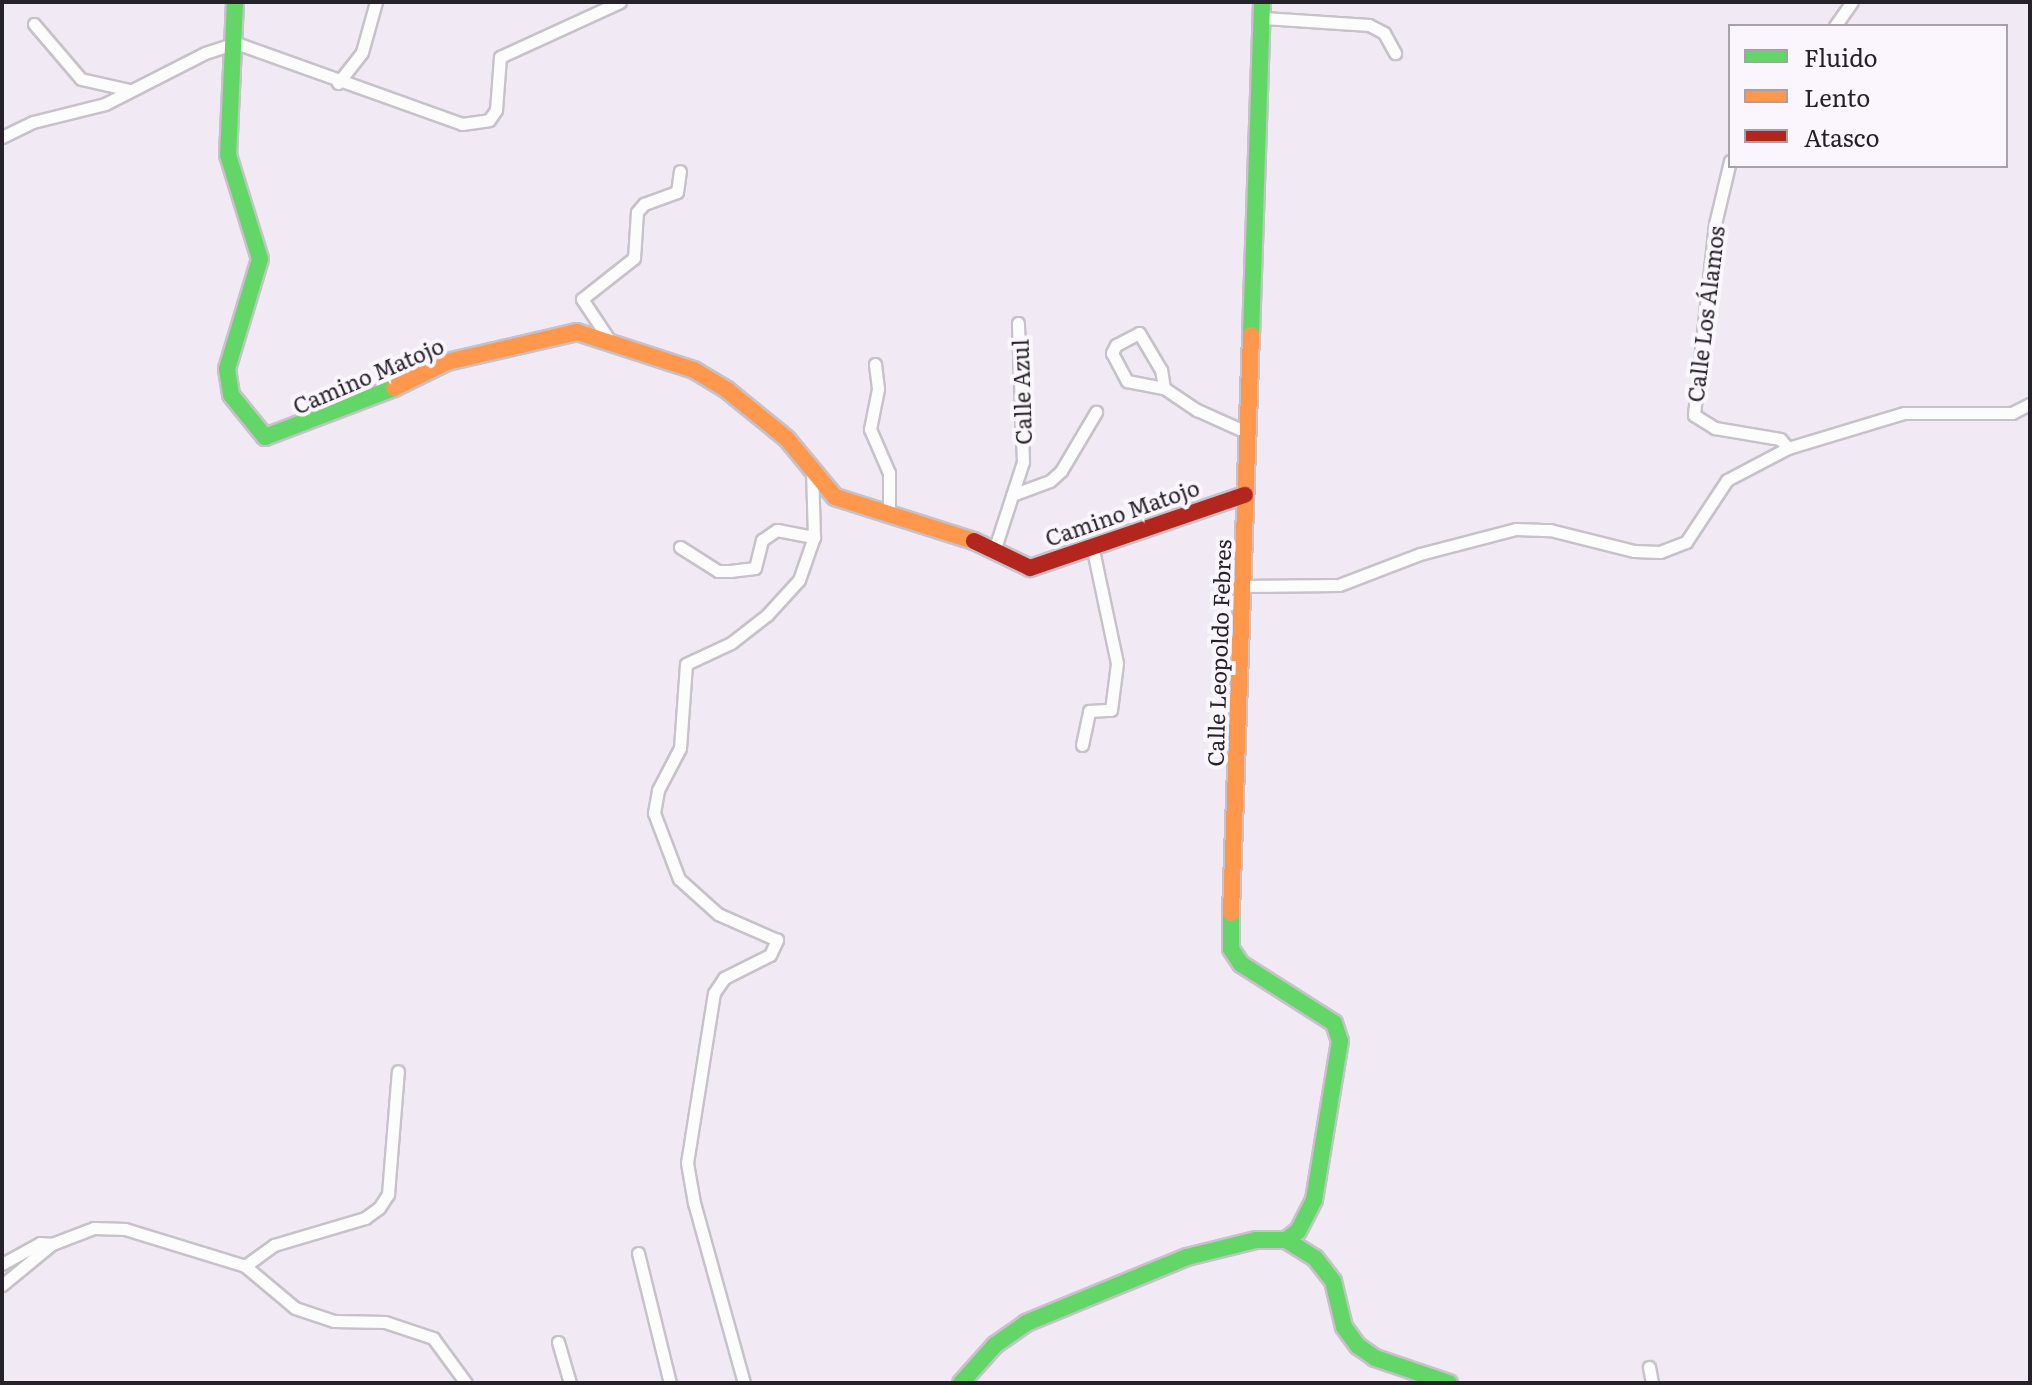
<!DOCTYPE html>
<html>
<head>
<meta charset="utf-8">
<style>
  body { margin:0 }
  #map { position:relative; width:2032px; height:1385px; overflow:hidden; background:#f1eaf4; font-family:Literata,serif }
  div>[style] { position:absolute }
  .roads { filter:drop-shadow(2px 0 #c7c1c9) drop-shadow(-2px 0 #c7c1c9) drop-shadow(0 2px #c7c1c9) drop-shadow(0 -2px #c7c1c9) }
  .street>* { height:11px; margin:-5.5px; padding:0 5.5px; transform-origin:5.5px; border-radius:5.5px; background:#fdfcfd }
  .fast>* { height:16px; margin:-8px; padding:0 8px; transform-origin:8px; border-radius:8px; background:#63d668 }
  .slow>* { height:16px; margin:-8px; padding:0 8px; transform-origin:8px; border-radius:8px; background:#ff974d }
  .jam>* { height:16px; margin:-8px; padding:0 8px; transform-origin:8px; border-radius:8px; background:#b3261e }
  span { translate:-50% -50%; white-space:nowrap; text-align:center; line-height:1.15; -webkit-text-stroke:8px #fbf6fe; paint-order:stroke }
  .street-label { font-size:22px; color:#27222a }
  .frame { position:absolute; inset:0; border:4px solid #27222a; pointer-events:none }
  .legend { position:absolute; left:1728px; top:24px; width:280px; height:144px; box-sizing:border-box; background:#fbf6fe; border:2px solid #a6a1a9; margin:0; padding:10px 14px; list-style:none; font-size:24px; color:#27222a }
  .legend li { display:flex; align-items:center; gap:16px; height:40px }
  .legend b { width:40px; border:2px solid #a6a1a9 }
</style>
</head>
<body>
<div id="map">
  <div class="roads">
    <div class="street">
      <i style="left:1264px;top:18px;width:105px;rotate:3.8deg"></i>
      <i style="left:1369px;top:25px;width:17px;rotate:28deg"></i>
      <i style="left:1384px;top:33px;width:23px;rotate:61deg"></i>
      <i style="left:34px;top:24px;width:72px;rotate:49.5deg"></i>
      <i style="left:81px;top:79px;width:50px;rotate:12.7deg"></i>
      <i style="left:1835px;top:26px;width:29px;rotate:-55deg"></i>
      <i style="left:338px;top:83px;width:39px;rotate:-52deg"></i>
      <i style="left:362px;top:52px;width:52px;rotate:-74.4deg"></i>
      <i style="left:2px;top:137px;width:34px;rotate:-26deg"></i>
      <i style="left:33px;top:122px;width:74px;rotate:-14deg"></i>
      <i style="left:105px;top:104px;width:112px;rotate:-27deg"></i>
      <i style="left:205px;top:53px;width:33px;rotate:-18deg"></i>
      <i style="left:236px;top:43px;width:240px;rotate:19.7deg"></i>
      <i style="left:462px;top:124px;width:27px;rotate:-8deg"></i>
      <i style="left:489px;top:120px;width:12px;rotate:-55deg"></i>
      <i style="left:496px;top:110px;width:53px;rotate:-85.7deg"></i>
      <i style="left:500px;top:57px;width:132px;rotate:-24.6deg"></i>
      <i style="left:1730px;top:161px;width:65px;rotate:103.4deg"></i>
      <i style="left:1715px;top:224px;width:192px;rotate:96.3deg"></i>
      <i style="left:1694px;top:415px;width:25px;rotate:32deg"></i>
      <i style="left:1715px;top:428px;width:66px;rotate:9.6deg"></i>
      <i style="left:1780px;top:439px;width:12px;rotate:48deg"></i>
      <i style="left:608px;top:338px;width:47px;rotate:-123.7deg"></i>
      <i style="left:582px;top:299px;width:66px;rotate:-38.3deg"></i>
      <i style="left:634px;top:258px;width:46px;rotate:-86.3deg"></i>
      <i style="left:637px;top:212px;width:11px;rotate:-49deg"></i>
      <i style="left:644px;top:204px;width:35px;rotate:-20deg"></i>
      <i style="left:677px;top:192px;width:21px;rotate:-82deg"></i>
      <i style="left:875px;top:364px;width:25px;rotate:83deg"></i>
      <i style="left:878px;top:389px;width:41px;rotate:101.3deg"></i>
      <i style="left:870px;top:429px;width:48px;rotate:66.6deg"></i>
      <i style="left:889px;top:473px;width:39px;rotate:90deg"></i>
      <i style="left:1164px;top:388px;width:18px;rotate:-99deg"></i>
      <i style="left:1161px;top:370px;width:43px;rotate:-120.7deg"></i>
      <i style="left:1139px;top:333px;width:26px;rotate:152deg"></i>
      <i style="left:1116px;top:345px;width:9px;rotate:117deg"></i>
      <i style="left:1112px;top:353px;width:32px;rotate:62deg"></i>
      <i style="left:1127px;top:381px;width:38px;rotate:11deg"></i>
      <i style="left:1164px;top:388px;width:40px;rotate:34deg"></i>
      <i style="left:1197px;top:410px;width:54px;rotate:24.2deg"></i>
      <i style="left:1012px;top:495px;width:40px;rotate:-20.2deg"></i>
      <i style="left:1050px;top:481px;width:15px;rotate:-42deg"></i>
      <i style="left:1061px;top:471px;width:69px;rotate:-59.3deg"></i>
      <i style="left:680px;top:547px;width:45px;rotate:32.3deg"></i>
      <i style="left:718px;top:571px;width:12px"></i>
      <i style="left:730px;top:571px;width:25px;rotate:-7deg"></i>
      <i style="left:755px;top:568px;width:29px;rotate:-76deg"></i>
      <i style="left:762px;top:540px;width:18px;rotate:-34deg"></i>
      <i style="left:777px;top:530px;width:38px;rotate:11deg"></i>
      <i style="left:994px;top:551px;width:94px;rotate:-72deg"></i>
      <i style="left:1023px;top:462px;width:139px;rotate:-92.1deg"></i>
      <i style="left:1243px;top:586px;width:96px;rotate:-0.6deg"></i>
      <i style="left:1339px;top:585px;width:87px;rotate:-20.9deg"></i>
      <i style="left:1420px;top:554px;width:99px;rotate:-14.6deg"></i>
      <i style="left:1516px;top:529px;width:34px;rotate:2deg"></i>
      <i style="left:1550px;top:530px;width:87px;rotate:14deg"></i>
      <i style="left:1634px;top:551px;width:26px;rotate:2deg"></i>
      <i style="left:1660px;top:552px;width:28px;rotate:-21deg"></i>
      <i style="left:1686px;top:542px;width:74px;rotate:-56.5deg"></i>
      <i style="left:1727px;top:480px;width:69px;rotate:-27.7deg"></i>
      <i style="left:1788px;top:448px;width:121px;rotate:-16.8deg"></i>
      <i style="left:1904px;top:413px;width:108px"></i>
      <i style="left:2012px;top:413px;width:20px;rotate:-27deg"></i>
      <i style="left:1082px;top:745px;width:35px;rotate:-78deg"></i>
      <i style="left:1089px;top:711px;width:22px;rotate:-3deg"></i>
      <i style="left:1111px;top:710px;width:47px;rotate:-82.7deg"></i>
      <i style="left:1117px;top:663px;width:121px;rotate:-102deg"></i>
      <i style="left:638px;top:1253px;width:134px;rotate:76.2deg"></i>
      <i style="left:2px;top:1264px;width:43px;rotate:-28.9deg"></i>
      <i style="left:40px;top:1243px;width:12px;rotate:5deg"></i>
      <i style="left:245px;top:1266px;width:36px;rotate:-36deg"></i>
      <i style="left:274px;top:1245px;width:95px;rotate:-16.5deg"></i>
      <i style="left:365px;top:1218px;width:17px;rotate:-36deg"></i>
      <i style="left:379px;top:1208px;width:17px;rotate:-57deg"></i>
      <i style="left:388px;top:1194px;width:123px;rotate:-85.4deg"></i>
      <i style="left:2px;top:1285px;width:65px;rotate:-39.4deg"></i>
      <i style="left:52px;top:1244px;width:45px;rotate:-20.9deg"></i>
      <i style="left:94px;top:1228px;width:31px;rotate:2deg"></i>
      <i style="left:125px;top:1229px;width:126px;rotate:17.1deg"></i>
      <i style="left:245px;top:1266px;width:65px;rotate:40deg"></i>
      <i style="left:295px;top:1308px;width:41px;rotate:18.4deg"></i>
      <i style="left:334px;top:1321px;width:51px;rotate:1.1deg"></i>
      <i style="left:385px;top:1322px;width:51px;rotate:18.4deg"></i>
      <i style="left:433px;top:1338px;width:56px;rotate:53.7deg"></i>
      <i style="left:558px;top:1342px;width:43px;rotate:73.7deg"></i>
      <i style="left:1649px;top:1367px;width:16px;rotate:79deg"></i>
      <i style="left:744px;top:1383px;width:187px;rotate:-105.5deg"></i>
      <i style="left:694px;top:1203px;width:41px;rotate:-99.9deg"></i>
      <i style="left:687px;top:1163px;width:172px;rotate:-81deg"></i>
      <i style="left:714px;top:993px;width:18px;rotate:-56deg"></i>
      <i style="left:724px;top:978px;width:51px;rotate:-26.6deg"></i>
      <i style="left:770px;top:955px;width:17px;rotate:-65deg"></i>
      <i style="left:777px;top:940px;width:64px;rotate:-156.2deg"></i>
      <i style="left:718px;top:914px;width:52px;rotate:-138.1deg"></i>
      <i style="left:679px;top:879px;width:71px;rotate:-110.7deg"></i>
      <i style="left:654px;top:813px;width:23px;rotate:-80deg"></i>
      <i style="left:658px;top:790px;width:47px;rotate:-62.4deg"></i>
      <i style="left:680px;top:748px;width:84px;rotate:-85.9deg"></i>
      <i style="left:686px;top:664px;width:50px;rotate:-25deg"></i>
      <i style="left:731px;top:643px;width:46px;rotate:-37.9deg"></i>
      <i style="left:767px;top:615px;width:47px;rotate:-47.6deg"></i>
      <i style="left:799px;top:580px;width:46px;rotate:-70.8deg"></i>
      <i style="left:814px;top:537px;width:68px;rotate:-91.7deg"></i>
    </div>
    <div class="fast">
      <i style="left:235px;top:2px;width:153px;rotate:92.6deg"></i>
      <i style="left:228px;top:155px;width:109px;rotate:72.9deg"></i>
      <i style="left:260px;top:259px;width:115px;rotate:106.7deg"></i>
      <i style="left:227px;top:369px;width:26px;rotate:81deg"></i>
      <i style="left:231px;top:395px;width:54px;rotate:51deg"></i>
      <i style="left:265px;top:437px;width:138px;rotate:-20.8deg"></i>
      <i style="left:1251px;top:335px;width:333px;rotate:-88.1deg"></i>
      <i style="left:1231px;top:913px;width:36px;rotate:90deg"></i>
      <i style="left:1231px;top:949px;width:18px;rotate:56deg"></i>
      <i style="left:1241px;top:964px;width:110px;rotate:32.4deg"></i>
      <i style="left:1334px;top:1023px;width:19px;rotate:72deg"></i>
      <i style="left:1340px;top:1041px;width:161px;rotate:99.3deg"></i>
      <i style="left:1314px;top:1200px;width:35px;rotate:117deg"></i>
      <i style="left:1298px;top:1231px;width:15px;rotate:143deg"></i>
      <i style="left:961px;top:1383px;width:51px;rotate:-48.2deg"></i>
      <i style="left:995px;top:1345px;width:38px;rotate:-35deg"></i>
      <i style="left:1026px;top:1323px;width:174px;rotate:-22.3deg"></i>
      <i style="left:1187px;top:1257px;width:71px;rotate:-13.8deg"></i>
      <i style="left:1256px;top:1240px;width:30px"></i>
      <i style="left:1286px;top:1240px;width:34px;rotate:32deg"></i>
      <i style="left:1315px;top:1258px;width:29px;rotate:52deg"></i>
      <i style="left:1333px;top:1281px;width:47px;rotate:76.6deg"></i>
      <i style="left:1344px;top:1327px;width:24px;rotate:54deg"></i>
      <i style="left:1358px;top:1346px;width:21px;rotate:35deg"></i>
      <i style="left:1375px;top:1358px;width:78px;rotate:18.7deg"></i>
    </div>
    <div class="slow">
      <i style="left:394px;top:388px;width:59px;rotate:-26.1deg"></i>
      <i style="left:447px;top:362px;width:133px;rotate:-13deg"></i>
      <i style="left:577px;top:332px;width:123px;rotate:18deg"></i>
      <i style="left:694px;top:370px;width:39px;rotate:31deg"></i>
      <i style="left:727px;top:390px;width:77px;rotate:39.2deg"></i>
      <i style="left:787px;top:439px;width:75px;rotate:50.4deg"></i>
      <i style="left:835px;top:497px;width:146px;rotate:17.6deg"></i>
      <i style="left:1231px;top:913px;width:578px;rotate:-88.02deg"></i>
    </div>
    <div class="jam">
      <i style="left:974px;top:541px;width:62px;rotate:25.7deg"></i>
      <i style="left:1030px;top:568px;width:227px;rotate:-18.8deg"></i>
    </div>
  </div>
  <div class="street-label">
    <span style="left:1705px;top:314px;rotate:-83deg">Calle Los Álamos</span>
    <span style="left:368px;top:375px;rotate:-23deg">Camino Matojo</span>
    <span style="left:1021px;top:392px;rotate:-92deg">Calle Azul</span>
    <span style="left:1122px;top:512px;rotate:-19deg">Camino Matojo</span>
    <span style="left:1218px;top:653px;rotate:-88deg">Calle Leopoldo Febres</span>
  </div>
  <div class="frame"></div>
  <ul class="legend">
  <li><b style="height:10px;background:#63d668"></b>Fluido</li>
  <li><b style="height:10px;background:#ff974d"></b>Lento</li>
  <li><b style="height:10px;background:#b3261e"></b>Atasco</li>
  </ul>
</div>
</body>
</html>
